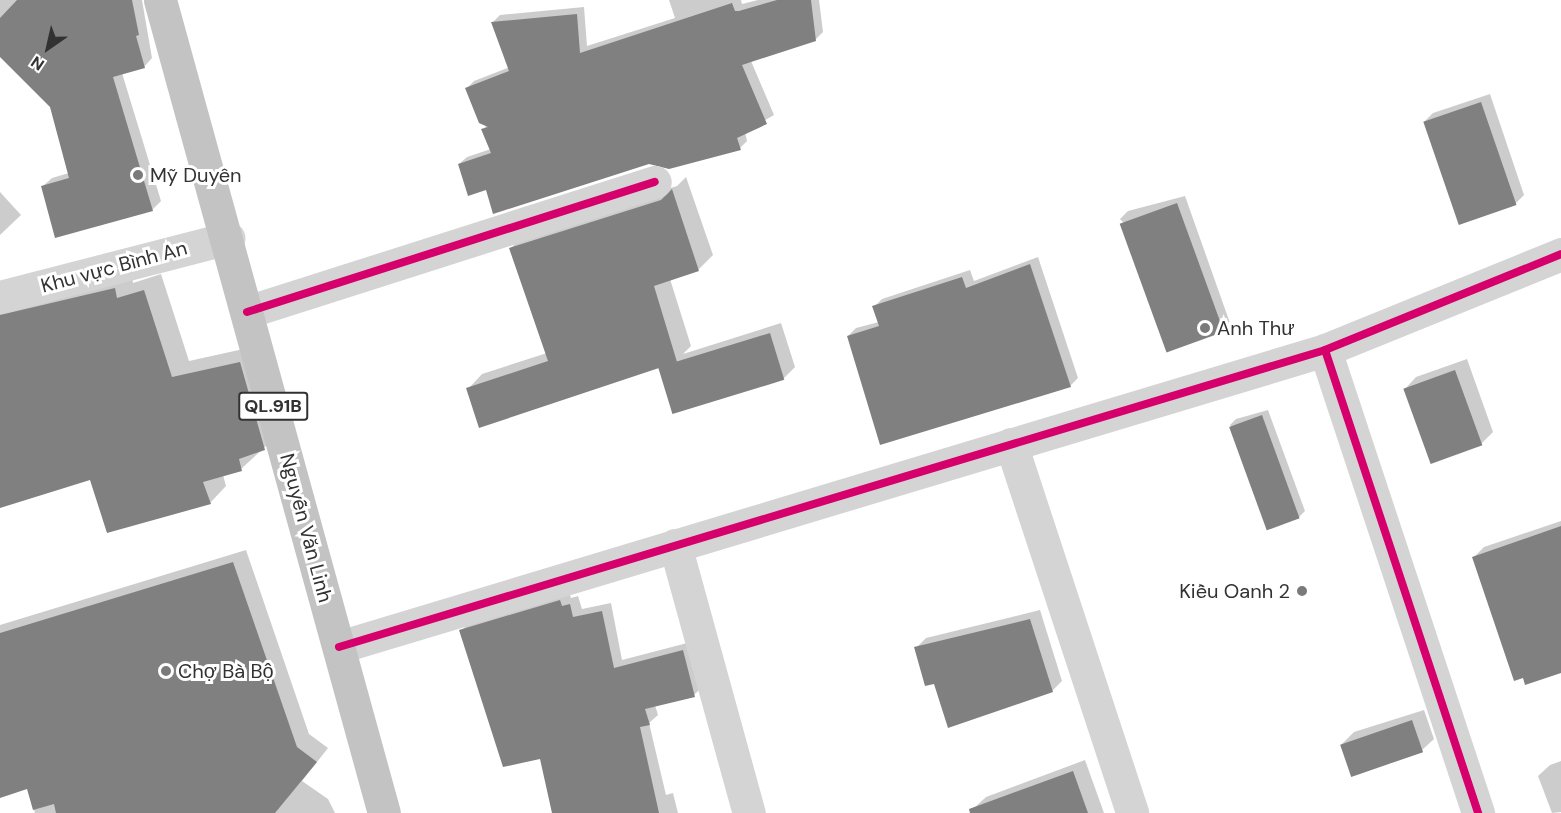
<!DOCTYPE html>
<html>
<head>
<meta charset="utf-8">
<style>
  body { margin:0 }
  #map { position:relative; width:1561px; height:813px; overflow:hidden; background:#fff; font-family:"DM Sans",sans-serif }
  div>[style] { position:absolute }
  .shadow>* { inset:0; background:#0003 }
  .building>* { inset:0; background:#808080; transform-origin:0 0 }
  .minor>* { height:33px; margin:-16.5px; padding:0 16.5px; transform-origin:16.5px; border-radius:16.5px; background:#d4d4d4 }
  .highway>* { height:33px; margin:-16.5px; padding:0 16.5px; transform-origin:16.5px; border-radius:16.5px; background:#c3c3c3 }
  .cycleway>* { height:8px; margin:-4px; padding:0 4px; transform-origin:4px; border-radius:4px; background:#d6006c }
  .dots>* { width:16px; height:16px; translate:-50% -50%; box-sizing:border-box; border:3px solid #fff; border-radius:50% }
  span { translate:-50% -50%; white-space:nowrap; text-align:center; line-height:1.15; -webkit-text-stroke:6px #fff; paint-order:stroke }
  .shield-label span { padding:2px 4px; background:#fff; border:2px solid; border-radius:4px; -webkit-text-stroke-width:0 }
  .shield-label { font-size:18px; color:#323232; font-weight:700 }
  .poi-label { font-size:20px; color:#323232 }
  .left { translate:0 -50%; text-align:left }
  .right { translate:-100% -50%; text-align:right }
  .street-label { font-size:20px; color:#323232 }
  .north { position:absolute; left:18px; top:18px; width:60px; height:60px; -webkit-text-stroke:4px #fff; paint-order:stroke; rotate:214deg; font-size:16px; font-weight:700; line-height:24px; text-align:center; color:#323232 }
  .north::after { content:''; display:block; margin:auto; width:21px; height:27px; background:#323232; clip-path:polygon(50% 0,100% 100%,50% 72%,0 100%) }
</style>
</head>
<body>
<div id="map">
  <div class="shadow">
    <i style="clip-path:polygon(0 0,142px 0,152px 58px,144px 67px,122px 73px,161px 201px,152px 210px,43px 186px,52px 178px,69px 173px,52px 106px,0 55px)"></i>
    <i style="clip-path:polygon(669px 0,741px 0,742px 4px,758px 0,819px 0,823px 32px,815px 40px,751px 61px,774px 115px,745px 132px,747px 141px,740px 148px,487px 188px,459px 164px,467px 157px,491px 149px,483px 130px,487px 125px,467px 88px,474px 81px,510px 67px,492px 23px,500px 15px,584px 7px,587px 46px,675px 18px)"></i>
    <i style="clip-path:polygon(1490px 94px,1524px 195px,1515px 204px,1424px 122px,1433px 113px)"></i>
    <i style="clip-path:polygon(686px 177px,713px 255px,699px 269px,670px 279px,691px 346px,683px 354px,781px 323px,795px 367px,784px 378px,675px 413px,661px 369px,666px 364px,468px 389px,482px 374px,547px 353px,511px 248px,525px 234px,677px 186px)"></i>
    <i style="clip-path:polygon(0 192px,21px 215px,0 235px)"></i>
    <i style="clip-path:polygon(1185px 196px,1230px 323px,1222px 331px,1120px 219px,1128px 211px)"></i>
    <i style="clip-path:polygon(1038px 257px,1078px 378px,1070px 386px,848px 336px,856px 328px,879px 322px,874px 307px,882px 299px,970px 270px,974px 281px)"></i>
    <i style="clip-path:polygon(132px 273px,133px 283px,161px 274px,189px 361px,257px 346px,281px 432px,241px 469px,223px 475px,226px 486px,210px 503px,91px 478px,0 506px,0 288px)"></i>
    <i style="clip-path:polygon(1467px 359px,1493px 432px,1481px 444px,1405px 389px,1416px 377px)"></i>
    <i style="clip-path:polygon(1268px 410px,1305px 511px,1299px 517px,1230px 425px,1236px 419px)"></i>
    <i style="clip-path:polygon(1561px 521px,1561px 671px,1474px 557px,1484px 547px)"></i>
    <i style="clip-path:polygon(246px 550px,309px 734px,328px 748px,302px 781px,328px 799px,335px 813px,35px 813px,28px 787px,0 797px,0 625px)"></i>
    <i style="clip-path:polygon(569px 592px,571px 598px,578px 596px,582px 609px,611px 603px,622px 660px,691px 642px,703px 686px,694px 695px,655px 705px,658px 715px,649px 723px,666px 795px,673px 793px,678px 813px,554px 813px,541px 758px,461px 631px,470px 622px)"></i>
    <i style="clip-path:polygon(1040px 610px,1062px 681px,1052px 691px,935px 682px,916px 648px,926px 638px)"></i>
    <i style="clip-path:polygon(1424px 710px,1434px 739px,1422px 750px,1342px 744px,1354px 732px)"></i>
    <i style="clip-path:polygon(1085px 760px,1104px 813px,976px 813px,974px 808px,986px 797px)"></i>
    <i style="clip-path:polygon(1561px 761px,1561px 812px,1552px 813px,1538px 776px,1550px 765px)"></i>
  </div>
  <div class="building">
    <i style="clip-path:polygon(17px 0,132px 0,139px 35px,136px 36px,145px 68px,113px 77px,153px 211px,55px 238px,41px 186px,69px 178px,50px 107px,0 57px,0 18px)"></i>
    <i style="clip-path:polygon(777px 0,811px 0,816px 41px,742px 65px,767px 124px,737px 138px,741px 150px,669px 169px,649px 164px,493px 214px,486px 190px,468px 196px,458px 164px,491px 153px,481px 129px,488px 127px,479px 123px,465px 88px,509px 71px,491px 22px,577px 14px,580px 53px,732px 3px,735px 11px,739px 11px)"></i>
    <i style="left:1481px;top:102px;width:109px;height:61px;rotate:71deg"></i>
    <i style="clip-path:polygon(672px 189px,699px 271px,654px 286px,677px 362px,479px 428px,466px 388px,548px 361px,509px 248px,661px 200px)"></i>
    <i style="left:1177px;top:203px;width:137px;height:61px;rotate:70deg"></i>
    <i style="clip-path:polygon(1030px 264px,1071px 387px,880px 445px,847px 336px,879px 326px,872px 306px,962px 277px,966px 288px)"></i>
    <i style="clip-path:polygon(115px 288px,117px 298px,144px 290px,172px 377px,240px 362px,265px 450px,239px 459px,242px 471px,203px 482px,211px 504px,107px 533px,90px 480px,0 508px,0 315px)"></i>
    <i style="left:770px;top:333px;width:49px;height:117px;rotate:73deg"></i>
    <i style="left:1455px;top:370px;width:80px;height:55px;rotate:70deg"></i>
    <i style="left:1262px;top:415px;width:110px;height:35px;rotate:70deg"></i>
    <i style="clip-path:polygon(1561px 526px,1561px 673px,1525px 685px,1523px 678px,1514px 681px,1472px 557px)"></i>
    <i style="clip-path:polygon(233px 562px,297px 747px,317px 762px,275px 813px,56px 813px,54px 804px,33px 810px,27px 789px,0 798px,0 633px)"></i>
    <i style="clip-path:polygon(560px 600px,562px 606px,570px 604px,573px 617px,602px 611px,614px 668px,683px 650px,695px 697px,645px 709px,650px 725px,640px 727px,659px 813px,552px 813px,540px 759px,503px 767px,459px 630px)"></i>
    <i style="clip-path:polygon(1030px 619px,1053px 692px,948px 728px,934px 684px,925px 686px,914px 647px)"></i>
    <i style="left:1412px;top:720px;width:34px;height:76px;rotate:71deg"></i>
    <i style="clip-path:polygon(1073px 771px,1088px 813px,970px 813px,969px 809px)"></i>
  </div>
  <div class="minor">
    <i style="left:0;top:297px;width:236px;rotate:-14.5deg"></i>
    <i style="left:247px;top:312px;width:428px;rotate:-17.7deg"></i>
    <i style="left:1325px;top:350px;width:488px;rotate:71.7deg"></i>
    <i style="left:1011px;top:444px;width:388px;rotate:71.8deg"></i>
    <i style="left:675px;top:545px;width:278px;rotate:74.6deg"></i>
    <i style="left:339px;top:647px;width:1030px;rotate:-16.76deg"></i>
    <i style="left:1325px;top:350px;width:255px;rotate:-22.1deg"></i>
  </div>
  <div class="highway">
    <i style="left:160px;top:0;width:843px;rotate:74.6deg"></i>
  </div>
  <div class="cycleway">
    <i style="left:247px;top:312px;width:428px;rotate:-17.7deg"></i>
    <i style="left:1325px;top:350px;width:488px;rotate:71.7deg"></i>
    <i style="left:339px;top:647px;width:1030px;rotate:-16.76deg"></i>
    <i style="left:1325px;top:350px;width:255px;rotate:-22.1deg"></i>
  </div>
  <div class="dots">
    <i style="left:138px;top:175px;background:#7a7a7a"></i>
    <i style="left:1205px;top:328px;background:#7a7a7a"></i>
    <i style="left:1302px;top:591px;background:#7a7a7a"></i>
    <i style="left:166px;top:671px;background:#7a7a7a"></i>
  </div>
  <div class="shield-label">
    <span style="left:273px;top:406px">QL.91B</span>
  </div>
  <div class="poi-label">
    <span class="left" style="left:150px;top:175px">Mỹ Duyên</span>
    <span class="left" style="left:1217px;top:328px">Anh Thư</span>
    <span class="right" style="left:1290px;top:591px">Kiều Oanh 2</span>
    <span class="left" style="left:178px;top:671px">Chợ Bà Bộ</span>
  </div>
  <div class="street-label">
    <span style="left:114px;top:267px;rotate:-15deg">Khu vực Bình An</span>
    <span style="left:306px;top:528px;rotate:75deg">Nguyễn Văn Linh</span>
  </div>
  <div class="north">N</div>
</div>
</body>
</html>
